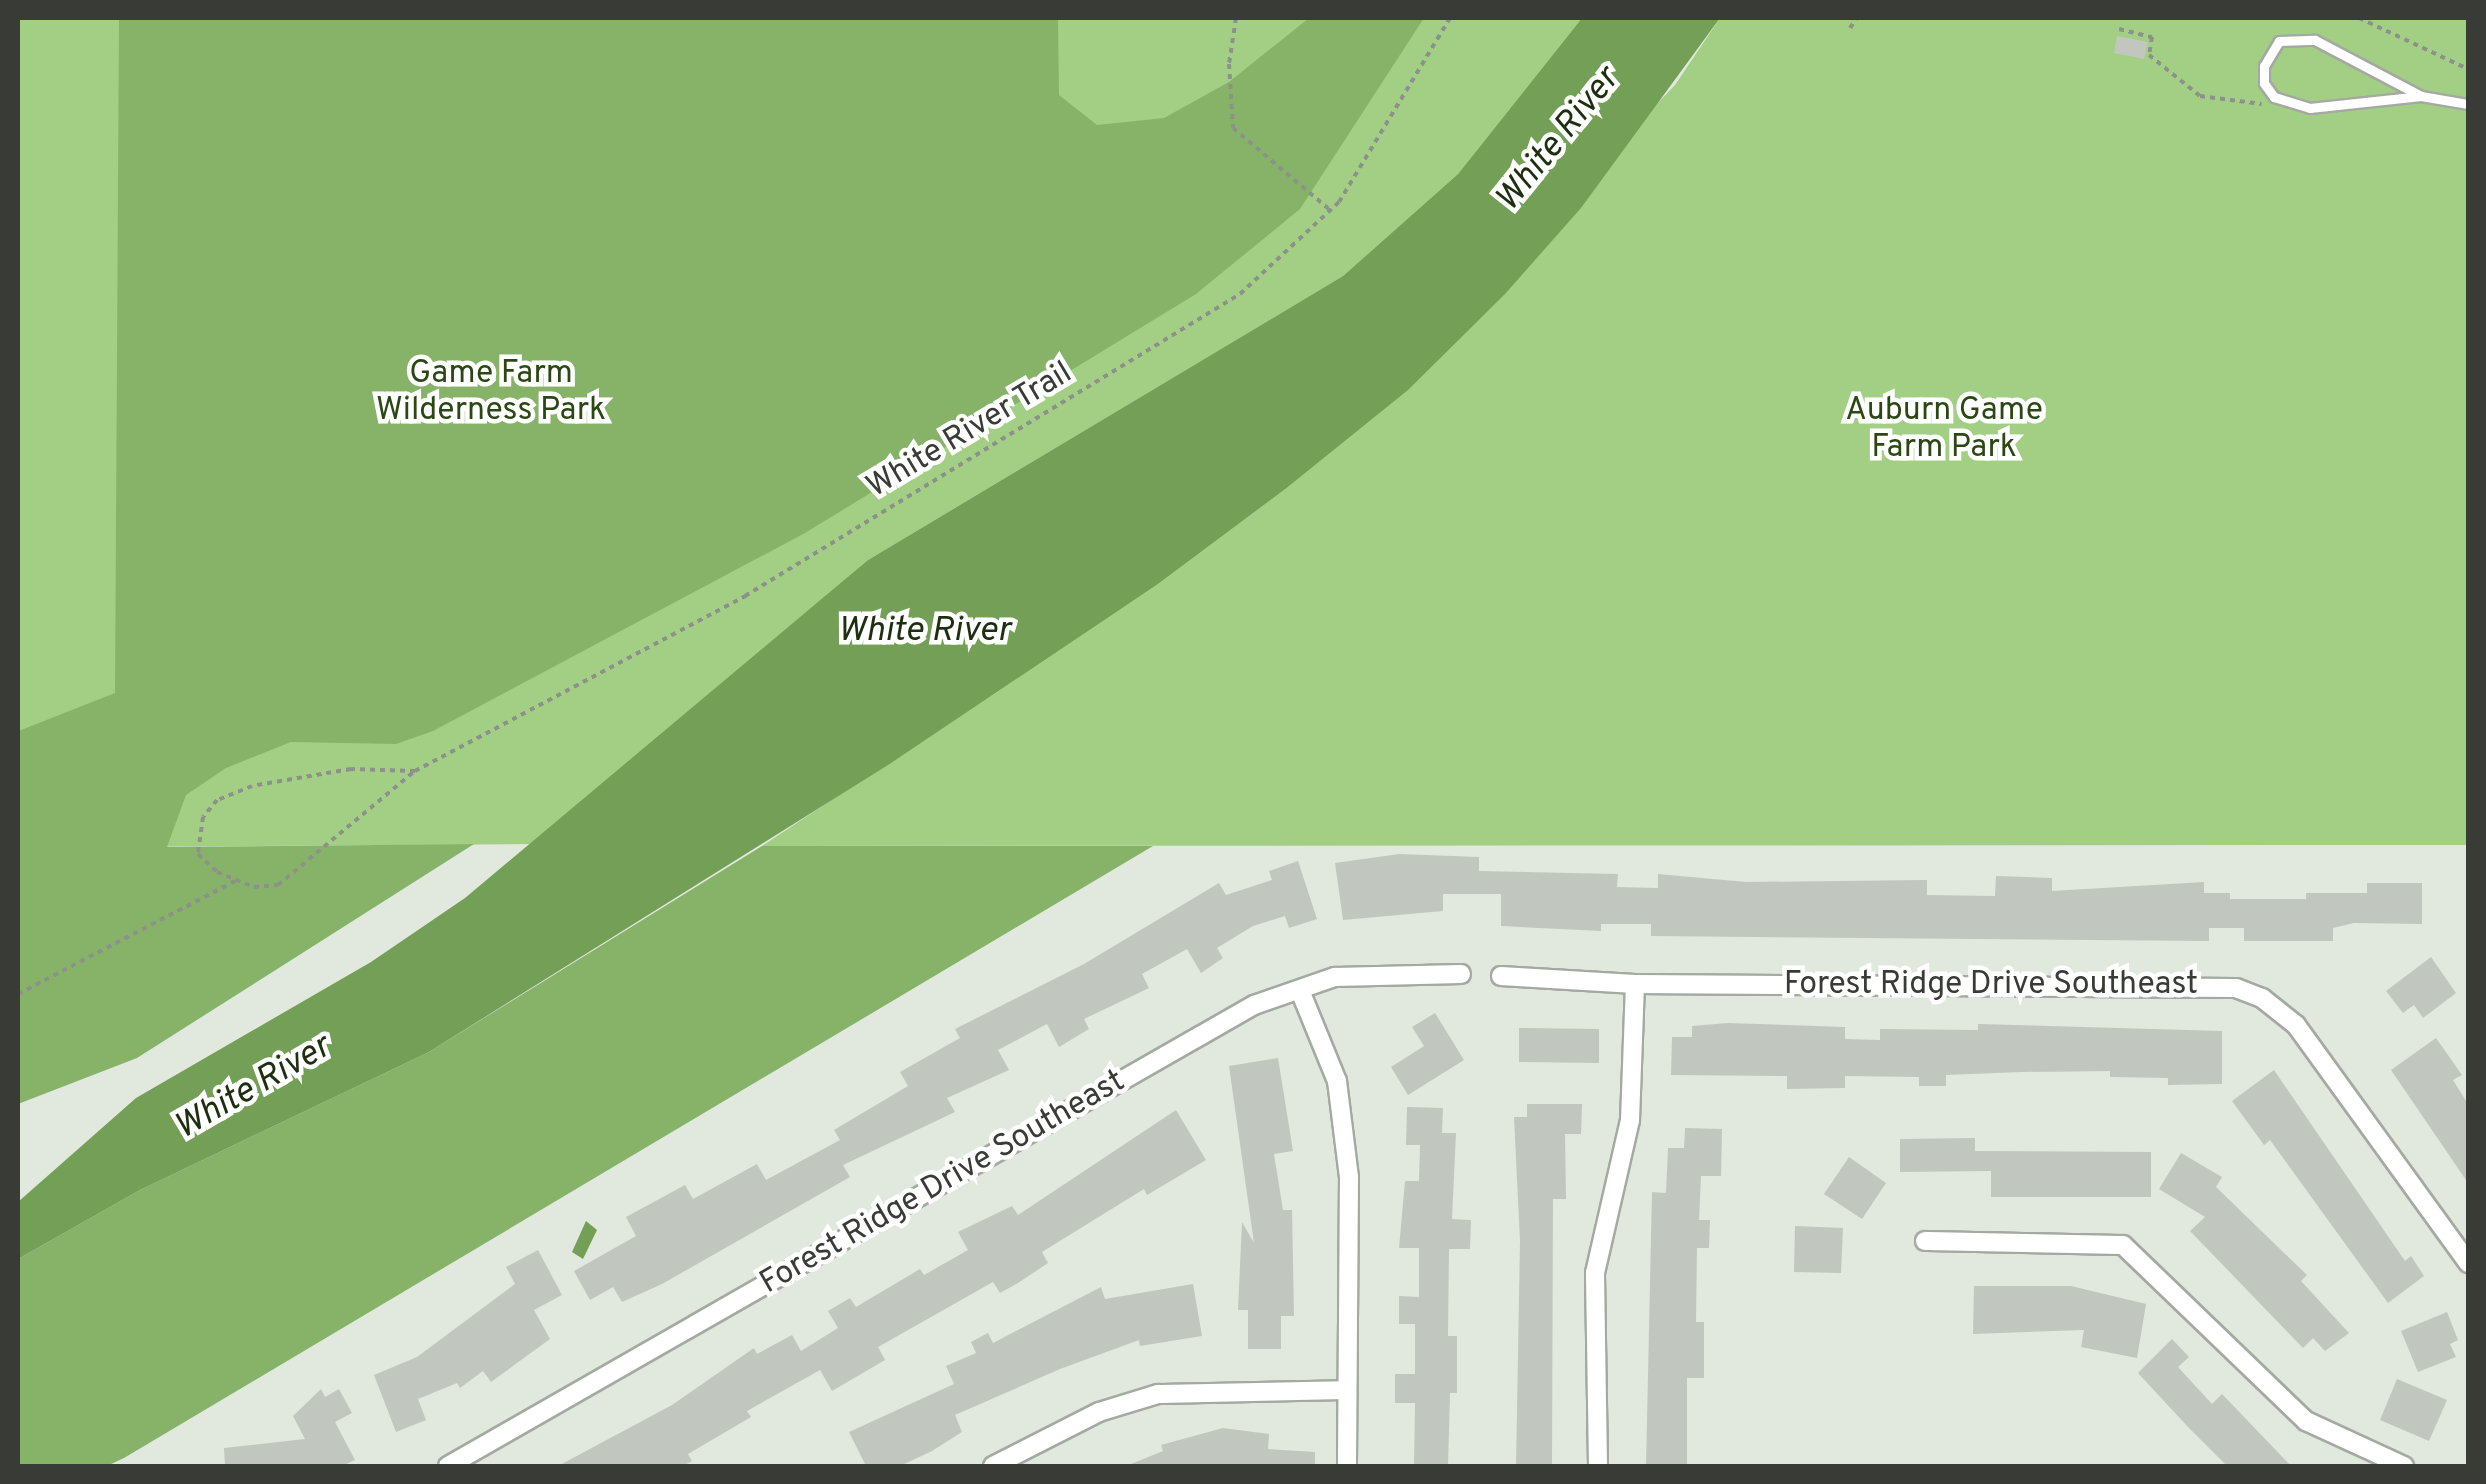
<!DOCTYPE html>
<style>
body{margin:0}
#map{position:relative;width:2486px;height:1484px;overflow:hidden;background:#e1e8de;font-family:Overpass,sans-serif}
div>[style]{position:absolute}
.green>*{inset:0;background:#a3cf85}
.forest>*{inset:0;background:#87b369}
.water>*{inset:0;background:#749f56}
.building>*{inset:0;background:#c1c7be}
.path>*{height:4px;margin-top:-2px;transform-origin:0;background:repeating-linear-gradient(90deg,#8c918a 0 5px,transparent 0 10px)}
.roads{filter:drop-shadow(2px 0 #a4aaa1) drop-shadow(-2px 0 #a4aaa1) drop-shadow(0 2px #a4aaa1) drop-shadow(0 -2px #a4aaa1)}
.service>*{height:9px;margin:-4.5px;padding:0 4.5px;transform-origin:4.5px;border-radius:4.5px;background:#fff}
.minor>*{height:18px;margin:-9px;padding:0 9px;transform-origin:9px;border-radius:9px;background:#fff}
span{translate:-50% -50%;white-space:nowrap;text-align:center;line-height:1.15;-webkit-text-stroke:9px #fff;paint-order:stroke}
.park-label{font-size:32px;color:#2b4814}
.street-label{font-size:32px;color:#393b37}
.water-label{font-size:35px;color:#1d2f10;font-style:italic}
.frame{position:absolute;inset:0;border:20px solid #393b37;pointer-events:none}
</style>
<div id="map">
<div class="green">
<i style="clip-path:polygon(18px 18px,1582px 18px,1458px 174px,1343px 276px,868px 560px,537px 844px,114px 847px,114px 694px,18px 731px)"></i>
<i style="clip-path:polygon(1720px 18px,2468px 18px,2468px 845px,762px 846px,1158px 584px,1284px 490px,1675px 85px)"></i>
</div>
<div class="forest">
<i style="clip-path:polygon(119px 18px,1058px 18px,1059px 95px,1097px 125px,1164px 118px,1229px 82px,1309px 18px,1424px 18px,1300px 209px,1196px 294px,805px 533px,433px 731px,396px 744px,291px 742px,226px 768px,186px 795px,167px 847px,474px 844px,137px 1058px,18px 1104px,18px 731px,115px 693px)"></i>
<i style="clip-path:polygon(762px 846px,1153px 846px,124px 1458px,107px 1466px,18px 1466px,18px 1259px,140px 1190px,429px 1052px)"></i>
</div>
<div class="water">
<i style="clip-path:polygon(1582px 18px,1720px 18px,1581px 208px,1505px 294px,1408px 390px,1284px 490px,1158px 584px,888px 765px,429px 1052px,140px 1190px,18px 1259px,18px 1202px,136px 1098px,371px 962px,465px 898px,868px 560px,1343px 276px,1458px 174px)"></i>
<i style="clip-path:polygon(586px 1221px,597px 1230px,583px 1259px,572px 1252px)"></i>
</div>
<div class="building">
<i style="clip-path:polygon(2117px 36px,2148px 42px,2144px 59px,2114px 53px)"></i>
<i style="clip-path:polygon(1399px 854px,1479px 857px,1479px 871px,1618px 874px,1617px 887px,1658px 888px,1658px 874px,1746px 882px,1927px 880px,1927px 895px,1995px 896px,1996px 876px,2052px 878px,2052px 891px,2204px 882px,2204px 893px,2230px 893px,2230px 899px,2306px 899px,2306px 893px,2367px 893px,2367px 883px,2422px 883px,2422px 924px,2354px 923px,2333px 928px,2333px 941px,2244px 941px,2244px 928px,2209px 928px,2209px 941px,1651px 936px,1651px 924px,1601px 924px,1601px 931px,1501px 926px,1501px 894px,1443px 894px,1443px 911px,1343px 920px,1335px 863px)"></i>
<i style="clip-path:polygon(1298px 861px,1317px 919px,1289px 928px,1285px 916px,1253px 926px,1217px 948px,1223px 958px,1201px 973px,1187px 949px,1142px 974px,1149px 988px,1084px 1019px,1089px 1029px,1059px 1047px,1047px 1024px,998px 1050px,1009px 1070px,947px 1098px,955px 1112px,843px 1165px,850px 1177px,662px 1284px,622px 1302px,613px 1287px,590px 1300px,574px 1271px,636px 1236px,626px 1217px,685px 1185px,693px 1199px,757px 1164px,766px 1180px,840px 1140px,834px 1130px,908px 1086px,900px 1072px,960px 1038px,955px 1029px,1084px 964px,1219px 883px,1226px 895px,1272px 880px,1269px 871px)"></i>
<i style="clip-path:polygon(2431px 957px,2456px 993px,2423px 1018px,2414px 1005px,2403px 1013px,2386px 991px)"></i>
<i style="clip-path:polygon(1435px 1013px,1464px 1060px,1408px 1095px,1391px 1067px,1424px 1046px,1412px 1027px)"></i>
<i style="clip-path:polygon(1728px 1023px,1845px 1027px,1845px 1039px,1880px 1040px,1880px 1029px,1978px 1030px,1978px 1024px,2222px 1031px,2222px 1084px,2168px 1085px,2168px 1078px,2110px 1077px,2110px 1071px,2021px 1072px,1946px 1075px,1946px 1086px,1919px 1086px,1919px 1077px,1845px 1076px,1845px 1088px,1787px 1089px,1787px 1076px,1671px 1075px,1672px 1037px,1692px 1037px,1692px 1026px)"></i>
<i style="clip-path:polygon(1519px 1028px,1599px 1029px,1599px 1063px,1519px 1062px)"></i>
<i style="clip-path:polygon(2436px 1038px,2462px 1075px,2453px 1080px,2468px 1104px,2468px 1183px,2391px 1070px)"></i>
<i style="clip-path:polygon(1278px 1058px,1293px 1151px,1274px 1154px,1283px 1210px,1292px 1210px,1294px 1316px,1281px 1316px,1281px 1349px,1248px 1349px,1248px 1310px,1238px 1310px,1242px 1222px,1254px 1243px,1229px 1066px)"></i>
<i style="clip-path:polygon(2274px 1070px,2405px 1261px,2411px 1256px,2424px 1276px,2388px 1303px,2270px 1140px,2264px 1145px,2232px 1101px)"></i>
<i style="clip-path:polygon(1527px 1104px,1582px 1104px,1581px 1134px,1565px 1134px,1566px 1199px,1553px 1199px,1552px 1466px,1516px 1466px,1520px 1241px,1514px 1117px,1527px 1117px)"></i>
<i style="clip-path:polygon(1407px 1107px,1443px 1108px,1442px 1133px,1456px 1133px,1452px 1219px,1471px 1220px,1470px 1249px,1449px 1249px,1448px 1336px,1457px 1336px,1457px 1393px,1450px 1393px,1448px 1466px,1414px 1466px,1415px 1403px,1395px 1403px,1395px 1374px,1415px 1374px,1415px 1324px,1399px 1324px,1399px 1296px,1419px 1297px,1419px 1248px,1399px 1248px,1405px 1181px,1419px 1181px,1420px 1145px,1406px 1145px)"></i>
<i style="clip-path:polygon(1176px 1110px,1206px 1160px,1147px 1195px,1144px 1189px,1042px 1252px,1048px 1263px,1018px 1283px,1000px 1293px,993px 1282px,878px 1347px,885px 1360px,832px 1391px,820px 1370px,747px 1411px,751px 1417px,688px 1454px,692px 1461px,683px 1466px,558px 1466px,672px 1405px,754px 1348px,757px 1354px,792px 1335px,801px 1351px,838px 1328px,828px 1311px,850px 1298px,856px 1307px,920px 1269px,924px 1275px,968px 1250px,958px 1232px,1012px 1206px,1018px 1215px)"></i>
<i style="clip-path:polygon(1685px 1128px,1722px 1129px,1721px 1176px,1701px 1176px,1699px 1220px,1710px 1220px,1709px 1248px,1697px 1248px,1696px 1322px,1704px 1322px,1704px 1378px,1687px 1378px,1687px 1466px,1646px 1466px,1652px 1192px,1666px 1193px,1668px 1148px,1684px 1148px)"></i>
<i style="clip-path:polygon(1975px 1138px,1975px 1151px,2151px 1152px,2151px 1197px,1991px 1197px,1991px 1171px,1900px 1172px,1900px 1139px)"></i>
<i style="clip-path:polygon(2181px 1153px,2222px 1177px,2216px 1187px,2307px 1275px,2301px 1281px,2349px 1333px,2325px 1351px,2313px 1338px,2303px 1348px,2190px 1231px,2205px 1217px,2159px 1189px)"></i>
<i style="clip-path:polygon(1849px 1157px,1886px 1183px,1862px 1219px,1824px 1194px)"></i>
<i style="clip-path:polygon(1795px 1226px,1843px 1228px,1841px 1273px,1794px 1272px)"></i>
<i style="clip-path:polygon(538px 1250px,562px 1295px,534px 1310px,550px 1339px,491px 1382px,483px 1371px,460px 1388px,457px 1383px,418px 1399px,426px 1420px,396px 1432px,374px 1375px,417px 1357px,515px 1284px,506px 1267px)"></i>
<i style="clip-path:polygon(1193px 1284px,1202px 1336px,1140px 1346px,1139px 1340px,1060px 1369px,955px 1415px,962px 1432px,932px 1451px,900px 1466px,866px 1466px,849px 1432px,954px 1384px,946px 1366px,976px 1353px,971px 1342px,988px 1333px,993px 1343px,1101px 1287px,1105px 1299px)"></i>
<i style="clip-path:polygon(1974px 1286px,2071px 1286px,2146px 1304px,2137px 1358px,2081px 1347px,2084px 1330px,1973px 1334px)"></i>
<i style="clip-path:polygon(2447px 1312px,2458px 1340px,2450px 1344px,2456px 1357px,2418px 1372px,2401px 1331px)"></i>
<i style="clip-path:polygon(2172px 1339px,2189px 1357px,2178px 1367px,2212px 1404px,2222px 1394px,2291px 1466px,2227px 1466px,2188px 1427px,2138px 1373px)"></i>
<i style="clip-path:polygon(2397px 1379px,2447px 1400px,2429px 1441px,2380px 1420px)"></i>
<i style="clip-path:polygon(321px 1389px,325px 1397px,339px 1389px,352px 1413px,335px 1422px,355px 1460px,342px 1466px,225px 1466px,224px 1448px,305px 1439px,293px 1416px)"></i>
<i style="clip-path:polygon(1223px 1428px,1269px 1434px,1268px 1449px,1315px 1452px,1315px 1466px,1126px 1466px,1163px 1451px,1161px 1445px)"></i>
</div>
<div class="path">
<i style="left:1236px;top:18px;width:47px;rotate:98.7deg"></i>
<i style="left:1229px;top:64px;width:64px;rotate:86.4deg"></i>
<i style="left:1233px;top:128px;width:127px;rotate:40.2deg"></i>
<i style="left:2359px;top:18px;width:120px;rotate:25.1deg"></i>
<i style="left:1850px;top:28px;width:12px;rotate:-55deg"></i>
<i style="left:2119px;top:29px;width:34px;rotate:14deg"></i>
<i style="left:2152px;top:37px;width:18px;rotate:99deg"></i>
<i style="left:2149px;top:55px;width:65px;rotate:38.8deg"></i>
<i style="left:2200px;top:96px;width:62px;rotate:7.5deg"></i>
<i style="left:415px;top:771px;width:64px;rotate:-178.2deg"></i>
<i style="left:351px;top:769px;width:100px;rotate:170.3deg"></i>
<i style="left:252px;top:786px;width:38px;rotate:158deg"></i>
<i style="left:217px;top:800px;width:22px;rotate:129deg"></i>
<i style="left:203px;top:817px;width:37px;rotate:98deg"></i>
<i style="left:198px;top:854px;width:26px;rotate:43deg"></i>
<i style="left:217px;top:872px;width:40px;rotate:22deg"></i>
<i style="left:254px;top:887px;width:24px;rotate:-5deg"></i>
<i style="left:278px;top:885px;width:178px;rotate:-39.8deg"></i>
<i style="left:415px;top:771px;width:374px;rotate:-27.9deg"></i>
<i style="left:745px;top:596px;width:580px;rotate:-31.39deg"></i>
<i style="left:1240px;top:294px;width:135px;rotate:-42.9deg"></i>
<i style="left:1339px;top:202px;width:215px;rotate:-58.9deg"></i>
<i style="left:18px;top:994px;width:245px;rotate:-27.5deg"></i>
</div>
<div class="roads">
<div class="service">
<i style="left:2421px;top:96px;width:112px;rotate:173.8deg"></i>
<i style="left:2310px;top:108px;width:38px;rotate:-163deg"></i>
<i style="left:2274px;top:97px;width:17px;rotate:-126deg"></i>
<i style="left:2264px;top:83px;width:17px;rotate:-90deg"></i>
<i style="left:2264px;top:66px;width:29px;rotate:-59deg"></i>
<i style="left:2279px;top:41px;width:36px;rotate:-2deg"></i>
<i style="left:2315px;top:40px;width:120px;rotate:27.8deg"></i>
<i style="left:2421px;top:96px;width:48px;rotate:9.7deg"></i>
</div>
<div class="minor">
<i style="left:1501px;top:976px;width:134px;rotate:3.4deg"></i>
<i style="left:1635px;top:984px;width:601px;rotate:0.38deg"></i>
<i style="left:2236px;top:988px;width:28px;rotate:21deg"></i>
<i style="left:2262px;top:998px;width:43px;rotate:38.5deg"></i>
<i style="left:2296px;top:1025px;width:294px;rotate:54.1deg"></i>
<i style="left:1301px;top:993px;width:95px;rotate:67.8deg"></i>
<i style="left:1337px;top:1081px;width:97px;rotate:82.9deg"></i>
<i style="left:1349px;top:1177px;width:289px;rotate:90.4deg"></i>
<i style="left:1925px;top:1241px;width:198px;rotate:1.2deg"></i>
<i style="left:2123px;top:1245px;width:254px;rotate:43.9deg"></i>
<i style="left:2306px;top:1421px;width:108px;rotate:24.7deg"></i>
<i style="left:448px;top:1466px;width:929px;rotate:-29.77deg"></i>
<i style="left:1254px;top:1005px;width:86px;rotate:-19.1deg"></i>
<i style="left:1335px;top:977px;width:126px;rotate:-1.4deg"></i>
<i style="left:993px;top:1466px;width:119px;rotate:-27deg"></i>
<i style="left:1099px;top:1412px;width:62px;rotate:-17deg"></i>
<i style="left:1158px;top:1394px;width:188px;rotate:-1.2deg"></i>
<i style="left:1598px;top:1466px;width:193px;rotate:-90.9deg"></i>
<i style="left:1595px;top:1273px;width:157px;rotate:-77.1deg"></i>
<i style="left:1630px;top:1120px;width:136px;rotate:-87.9deg"></i>
</div>
</div>
<div class="park-label">
<span style="left:491px;top:393px">Game Farm<br>Wilderness Park</span>
<span style="left:1944px;top:430px">Auburn Game<br>Farm Park</span>
</div>
<div class="street-label">
<span style="left:970px;top:431px;rotate:-31deg">White River Trail</span>
<span style="left:1991px;top:985px">Forest Ridge Drive Southeast</span>
<span style="left:943px;top:1183px;rotate:-30deg">Forest Ridge Drive Southeast</span>
</div>
<div class="water-label">
<span style="left:1558px;top:140px;rotate:-51deg">White River</span>
<span style="left:924px;top:631px">White River</span>
<span style="left:253px;top:1088px;rotate:-30deg">White River</span>
</div>
<div class="frame"></div>
</div>
